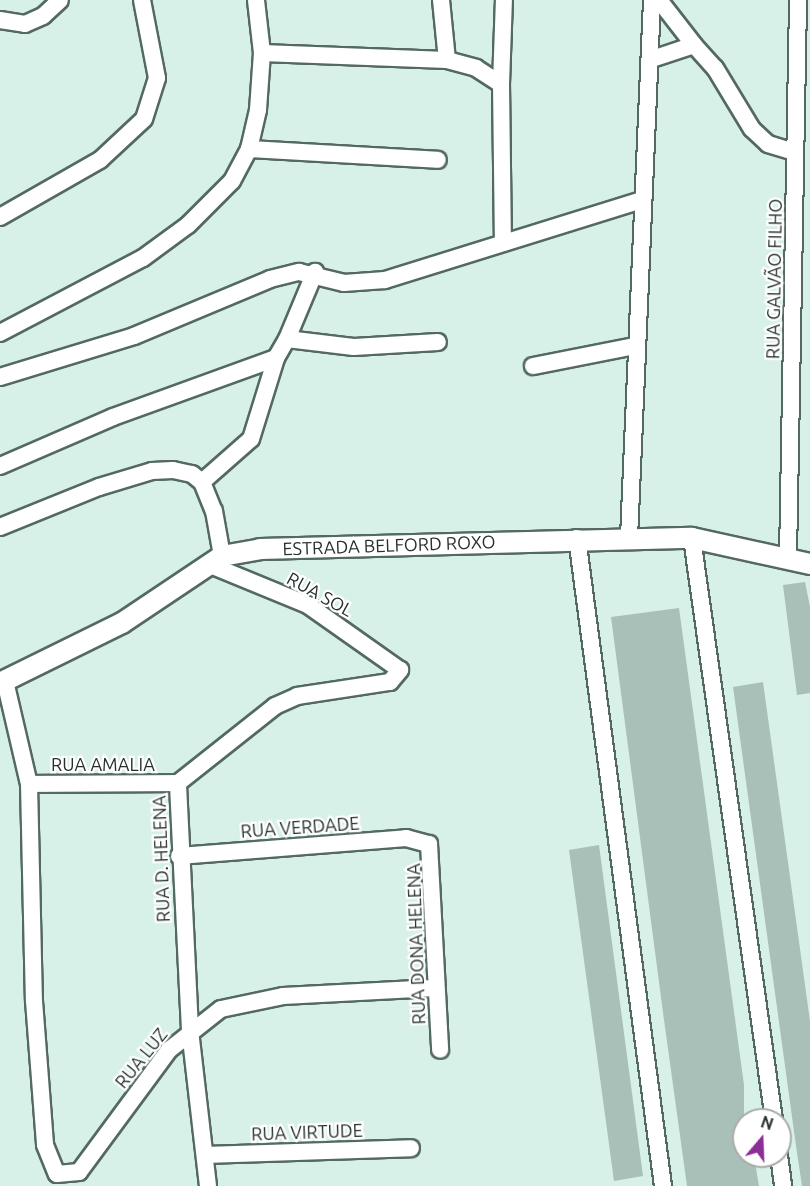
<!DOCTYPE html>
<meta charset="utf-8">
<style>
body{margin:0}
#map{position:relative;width:810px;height:1186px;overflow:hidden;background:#d8f1e8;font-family:Ubuntu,sans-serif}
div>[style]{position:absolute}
.building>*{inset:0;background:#a8c0b8}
.roads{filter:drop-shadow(2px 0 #536961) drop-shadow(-2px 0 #536961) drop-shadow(0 2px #536961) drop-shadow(0 -2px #536961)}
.minor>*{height:16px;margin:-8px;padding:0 8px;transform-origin:8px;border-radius:8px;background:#fff}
.tertiary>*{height:20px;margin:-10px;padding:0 10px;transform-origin:10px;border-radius:10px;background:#fff}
span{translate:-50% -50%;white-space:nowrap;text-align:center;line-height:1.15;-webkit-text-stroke:4.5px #fff;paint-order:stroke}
.street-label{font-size:18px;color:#27302d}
.north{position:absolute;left:732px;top:1108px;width:60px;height:60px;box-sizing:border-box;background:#fff;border:2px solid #a9acab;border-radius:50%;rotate:19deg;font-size:16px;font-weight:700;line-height:24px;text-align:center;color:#27302d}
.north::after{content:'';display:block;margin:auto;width:21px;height:27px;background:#8c2e98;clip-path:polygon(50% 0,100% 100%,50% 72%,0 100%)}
</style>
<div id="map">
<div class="building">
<i style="clip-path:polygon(805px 582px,810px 607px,810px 693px,797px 695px,783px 585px)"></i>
<i style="clip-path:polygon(679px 608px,744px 1085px,744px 1156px,754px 1156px,759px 1186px,687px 1186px,664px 1020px,611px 617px)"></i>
<i style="clip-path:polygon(763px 682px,810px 1021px,810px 1186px,802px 1186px,796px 1146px,733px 687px)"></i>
<i style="clip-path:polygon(599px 845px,643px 1176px,614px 1181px,569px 850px)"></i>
</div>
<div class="roads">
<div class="minor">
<i style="left:441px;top:0;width:60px;rotate:84.3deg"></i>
<i style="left:659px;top:0;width:57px;rotate:52.1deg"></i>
<i style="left:0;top:20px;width:25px;rotate:9deg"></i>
<i style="left:25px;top:24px;width:20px;rotate:-24deg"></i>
<i style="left:43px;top:16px;width:23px;rotate:-43deg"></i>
<i style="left:262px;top:53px;width:185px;rotate:2.2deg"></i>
<i style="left:447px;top:60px;width:30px;rotate:15deg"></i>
<i style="left:476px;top:68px;width:30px;rotate:33deg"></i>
<i style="left:501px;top:84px;width:159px;rotate:89.3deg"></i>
<i style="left:652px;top:59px;width:44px;rotate:-18.4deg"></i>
<i style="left:694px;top:45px;width:31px;rotate:48deg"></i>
<i style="left:715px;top:68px;width:71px;rotate:58.8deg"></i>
<i style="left:752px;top:129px;width:22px;rotate:43deg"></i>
<i style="left:768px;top:144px;width:28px;rotate:17deg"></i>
<i style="left:501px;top:84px;width:84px;rotate:-88deg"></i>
<i style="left:249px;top:149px;width:189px;rotate:3.3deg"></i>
<i style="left:0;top:217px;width:115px;rotate:-29.7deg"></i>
<i style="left:100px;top:160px;width:60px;rotate:-43deg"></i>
<i style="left:144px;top:119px;width:43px;rotate:-72.4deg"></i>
<i style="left:157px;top:78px;width:79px;rotate:-100.9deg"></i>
<i style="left:0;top:333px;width:161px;rotate:-27.7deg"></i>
<i style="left:143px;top:258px;width:56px;rotate:-36.3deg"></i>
<i style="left:188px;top:225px;width:62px;rotate:-45deg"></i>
<i style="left:232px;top:181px;width:36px;rotate:-62deg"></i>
<i style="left:249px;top:149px;width:40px;rotate:-77deg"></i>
<i style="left:258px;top:110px;width:57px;rotate:-86deg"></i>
<i style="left:262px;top:53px;width:53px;rotate:-96.5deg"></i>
<i style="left:287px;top:339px;width:73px;rotate:-67.3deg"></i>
<i style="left:533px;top:366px;width:104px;rotate:-11.1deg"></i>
<i style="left:0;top:377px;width:140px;rotate:-17deg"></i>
<i style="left:134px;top:336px;width:147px;rotate:-22.7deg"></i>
<i style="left:270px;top:279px;width:30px;rotate:-14deg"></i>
<i style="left:299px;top:272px;width:46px;rotate:13.7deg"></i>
<i style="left:344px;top:283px;width:41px;rotate:-4.2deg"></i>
<i style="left:385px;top:280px;width:269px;rotate:-17.3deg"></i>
<i style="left:0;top:466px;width:123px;rotate:-23.4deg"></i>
<i style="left:113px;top:417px;width:173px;rotate:-19.9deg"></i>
<i style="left:276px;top:358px;width:22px;rotate:-60deg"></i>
<i style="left:287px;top:339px;width:67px;rotate:6.8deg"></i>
<i style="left:354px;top:347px;width:84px;rotate:-3.4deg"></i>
<i style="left:202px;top:482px;width:65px;rotate:-41.3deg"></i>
<i style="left:251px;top:439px;width:85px;rotate:-72.8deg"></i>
<i style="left:0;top:527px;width:107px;rotate:-22deg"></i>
<i style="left:99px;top:487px;width:55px;rotate:-16.8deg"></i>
<i style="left:152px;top:471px;width:21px;rotate:-3deg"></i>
<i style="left:173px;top:470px;width:19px;rotate:12deg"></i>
<i style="left:192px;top:474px;width:13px;rotate:39deg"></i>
<i style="left:202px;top:482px;width:31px;rotate:68deg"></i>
<i style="left:214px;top:511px;width:46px;rotate:79.9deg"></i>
<i style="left:577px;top:538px;width:654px;rotate:82.44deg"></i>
<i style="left:629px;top:538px;width:538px;rotate:-87.55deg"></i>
<i style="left:692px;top:538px;width:588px;rotate:81.98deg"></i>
<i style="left:788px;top:558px;width:558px;rotate:-88.97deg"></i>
<i style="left:5px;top:681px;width:106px;rotate:76.9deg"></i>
<i style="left:29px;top:784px;width:217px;rotate:88.7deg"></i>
<i style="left:34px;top:1001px;width:144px;rotate:85.6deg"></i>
<i style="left:45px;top:1145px;width:31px;rotate:68deg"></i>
<i style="left:57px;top:1174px;width:22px;rotate:-5deg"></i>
<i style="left:79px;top:1172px;width:152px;rotate:-53.6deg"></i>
<i style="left:169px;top:1050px;width:66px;rotate:-38.3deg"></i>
<i style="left:221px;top:1009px;width:63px;rotate:-11.8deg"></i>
<i style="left:283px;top:996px;width:152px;rotate:-3deg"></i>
<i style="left:29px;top:784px;width:149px;rotate:-0.4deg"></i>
<i style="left:179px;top:856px;width:228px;rotate:-4.5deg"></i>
<i style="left:406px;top:838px;width:24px;rotate:15deg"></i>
<i style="left:429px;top:844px;width:206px;rotate:86.9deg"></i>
<i style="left:205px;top:1155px;width:206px;rotate:-1.9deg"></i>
<i style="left:779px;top:1156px;width:30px;rotate:82deg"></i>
<i style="left:208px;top:1186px;width:157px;rotate:-96.6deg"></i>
<i style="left:190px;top:1030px;width:247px;rotate:-92.8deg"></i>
<i style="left:178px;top:783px;width:124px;rotate:-38.4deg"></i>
<i style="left:275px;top:706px;width:24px;rotate:-24deg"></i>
<i style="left:297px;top:696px;width:94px;rotate:-8.6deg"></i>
<i style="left:390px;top:682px;width:16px;rotate:-50deg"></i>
<i style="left:400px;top:670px;width:113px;rotate:-144.8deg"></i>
<i style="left:308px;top:605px;width:108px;rotate:-157.7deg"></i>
</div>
<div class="tertiary">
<i style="left:0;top:683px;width:136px;rotate:-26.2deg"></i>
<i style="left:122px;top:623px;width:120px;rotate:-33.8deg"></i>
<i style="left:222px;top:556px;width:39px;rotate:-10deg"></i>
<i style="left:260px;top:549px;width:432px;rotate:-1.5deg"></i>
<i style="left:692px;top:538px;width:121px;rotate:12.4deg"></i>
</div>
</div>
<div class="street-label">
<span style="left:774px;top:279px;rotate:-89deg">RUA GALVÃO FILHO</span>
<span style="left:389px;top:545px;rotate:-2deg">ESTRADA BELFORD ROXO</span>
<span style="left:320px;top:594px;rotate:29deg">RUA SOL</span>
<span style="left:103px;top:764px">RUA AMALIA</span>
<span style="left:300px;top:827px;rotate:-4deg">RUA VERDADE</span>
<span style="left:161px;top:859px;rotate:-92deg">RUA D. HELENA</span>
<span style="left:416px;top:944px;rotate:-92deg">RUA DONA HELENA</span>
<span style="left:141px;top:1058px;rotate:-51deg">RUA LUZ</span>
<span style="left:307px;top:1132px;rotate:-2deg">RUA VIRTUDE</span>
</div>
<div class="north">N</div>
</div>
